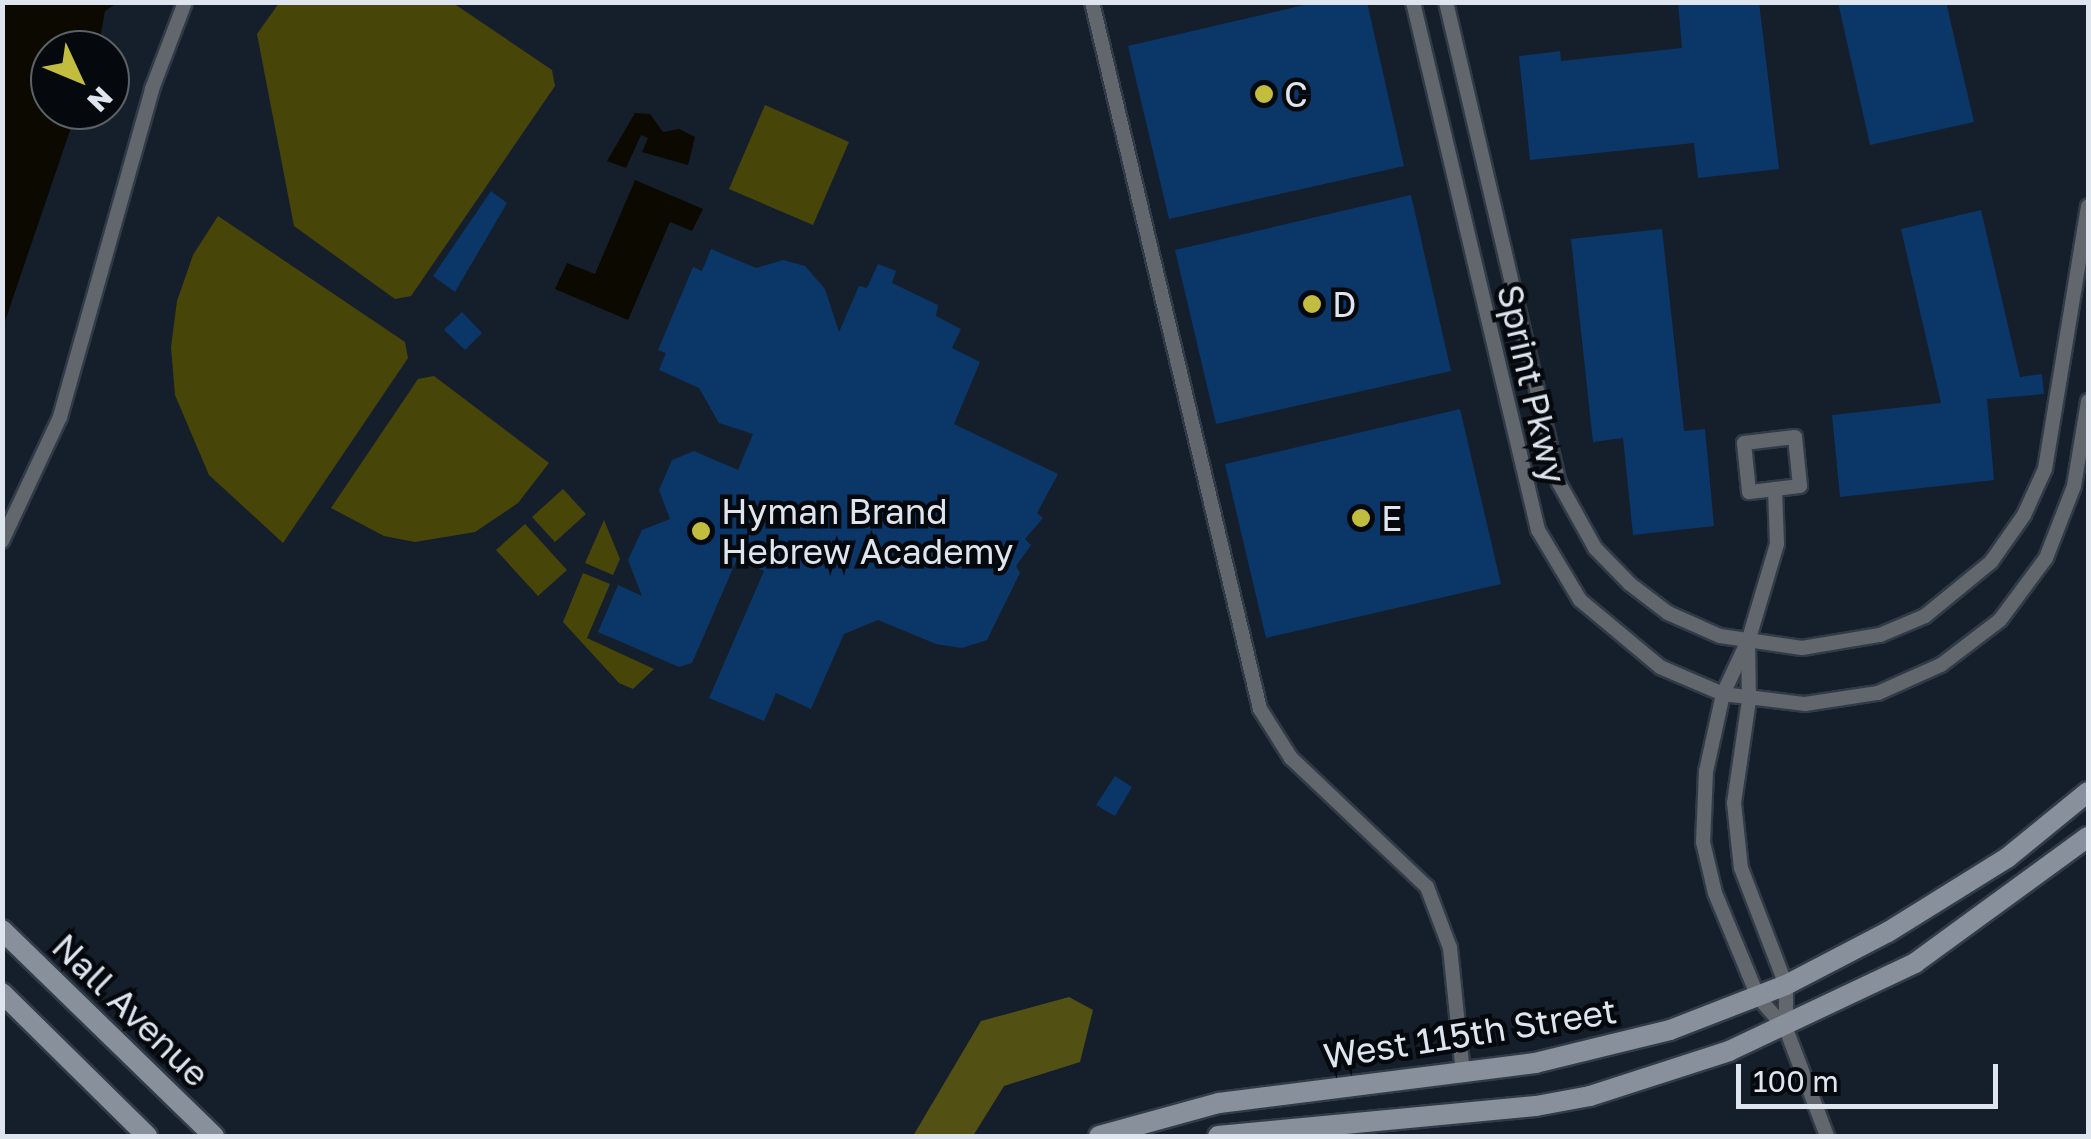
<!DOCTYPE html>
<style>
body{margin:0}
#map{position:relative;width:2091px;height:1139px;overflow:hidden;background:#151f2c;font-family:"Golos Text",sans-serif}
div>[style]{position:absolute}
.green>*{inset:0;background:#484509}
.forest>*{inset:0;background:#525013}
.water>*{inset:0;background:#0b0900}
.building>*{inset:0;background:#0a3668}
.roads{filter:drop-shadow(2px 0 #313b47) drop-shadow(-2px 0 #313b47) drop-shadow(0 2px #313b47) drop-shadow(0 -2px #313b47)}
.street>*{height:14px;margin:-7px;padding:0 7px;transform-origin:7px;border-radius:7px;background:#62676e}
.secondary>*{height:20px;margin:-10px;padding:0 10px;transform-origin:10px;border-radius:10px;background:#88909c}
.dots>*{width:28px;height:28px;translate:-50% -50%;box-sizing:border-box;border:5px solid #05090e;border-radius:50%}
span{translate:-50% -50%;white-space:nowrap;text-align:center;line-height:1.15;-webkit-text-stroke:9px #05090e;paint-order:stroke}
.poi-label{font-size:35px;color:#dee5ee}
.left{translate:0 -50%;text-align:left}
.street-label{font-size:35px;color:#dee5ee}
.frame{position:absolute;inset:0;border:5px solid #dee5ee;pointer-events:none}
.north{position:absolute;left:30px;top:30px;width:100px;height:100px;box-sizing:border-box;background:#05090e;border:2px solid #5c6168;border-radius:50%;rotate:134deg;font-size:28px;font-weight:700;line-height:40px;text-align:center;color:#dee5ee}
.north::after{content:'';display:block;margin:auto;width:35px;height:45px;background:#c3bd3f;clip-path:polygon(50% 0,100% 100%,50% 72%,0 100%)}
.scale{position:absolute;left:1736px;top:1064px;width:262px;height:45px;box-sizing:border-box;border:5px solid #dee5ee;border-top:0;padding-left:12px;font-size:30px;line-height:35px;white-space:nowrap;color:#dee5ee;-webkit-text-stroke:8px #05090e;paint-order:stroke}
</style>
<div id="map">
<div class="green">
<i style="clip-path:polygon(279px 3px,453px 3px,552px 70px,555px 86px,411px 296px,395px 299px,294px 226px,257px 34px)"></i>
<i style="clip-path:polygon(765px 105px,849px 142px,813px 225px,729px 189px)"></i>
<i style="clip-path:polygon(218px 216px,405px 342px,408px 358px,283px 543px,209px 475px,175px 395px,171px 347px,177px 301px,193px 255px)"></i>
<i style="clip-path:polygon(434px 376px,549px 463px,518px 503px,475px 532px,415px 542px,384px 536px,331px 508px,418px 379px)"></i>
<i style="clip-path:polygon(563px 489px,586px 514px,555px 542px,532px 517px)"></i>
<i style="clip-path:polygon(604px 520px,620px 559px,613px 575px,585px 563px)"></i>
<i style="clip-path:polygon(525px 524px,567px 570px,538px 596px,496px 550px)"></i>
<i style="clip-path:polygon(583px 573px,610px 584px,587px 638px,654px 669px,633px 689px,619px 683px,563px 622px)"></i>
</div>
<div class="forest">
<i style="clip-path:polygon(1069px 997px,1093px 1010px,1080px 1062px,1004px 1086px,973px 1136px,913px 1136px,981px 1021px)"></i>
</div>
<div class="water">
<i style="clip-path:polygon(3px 2px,117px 3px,105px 11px,98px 50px,50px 50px,50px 110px,77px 110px,3px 327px)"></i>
<i style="clip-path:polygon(635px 113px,650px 114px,663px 132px,679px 129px,695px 137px,688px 165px,642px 152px,648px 138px,641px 135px,626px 168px,607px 161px)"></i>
<i style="clip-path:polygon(635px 180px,703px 209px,692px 231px,670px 222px,628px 320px,555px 289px,567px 263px,595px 274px)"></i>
</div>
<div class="building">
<i style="clip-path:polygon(1317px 2px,1367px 2px,1404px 166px,1169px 219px,1128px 46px)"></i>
<i style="clip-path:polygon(1678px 2px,1759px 2px,1779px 169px,1698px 178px,1694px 143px,1530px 160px,1519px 56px,1560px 51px,1561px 61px,1682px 48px)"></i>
<i style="clip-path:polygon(1838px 2px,1946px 2px,1974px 122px,1870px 145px)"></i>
<i style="clip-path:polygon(491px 191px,507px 203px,455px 292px,433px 276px)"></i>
<i style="clip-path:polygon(1411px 195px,1451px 371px,1216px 424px,1175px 250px)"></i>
<i style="clip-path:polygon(1981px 210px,2020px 377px,2042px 374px,2044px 394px,1987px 399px,1994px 480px,1840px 497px,1832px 415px,1941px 403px,1901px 229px)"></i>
<i style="clip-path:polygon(1662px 229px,1684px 431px,1705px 429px,1714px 526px,1633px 535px,1623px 438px,1593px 442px,1571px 239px)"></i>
<i style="clip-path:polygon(711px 249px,756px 268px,783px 260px,805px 266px,825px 289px,839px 332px,859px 286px,867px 288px,878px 264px,896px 271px,892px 283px,938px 305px,936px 316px,961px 329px,952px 348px,980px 362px,954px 424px,1058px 474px,1037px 513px,1043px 518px,1025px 539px,1031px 545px,1016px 566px,1020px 573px,987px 640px,962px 648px,936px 644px,878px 620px,844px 634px,811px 709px,776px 693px,764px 721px,709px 698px,764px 571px,737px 559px,692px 663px,679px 667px,598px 632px,618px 585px,642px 596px,628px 560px,642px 530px,670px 519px,659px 490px,672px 460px,694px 451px,738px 470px,753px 434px,719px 423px,699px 388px,659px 370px,666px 353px,658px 350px,693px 267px,702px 271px)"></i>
<i style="clip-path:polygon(462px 312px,482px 333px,465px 350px,444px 330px)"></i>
<i style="clip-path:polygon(1460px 409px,1501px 584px,1266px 638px,1225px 464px)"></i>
<i style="clip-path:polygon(1115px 776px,1132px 787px,1115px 816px,1096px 805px)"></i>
</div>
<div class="roads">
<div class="street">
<i style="left:1092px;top:2px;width:727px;rotate:76.63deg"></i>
<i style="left:1260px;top:709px;width:58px;rotate:57.7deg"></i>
<i style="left:1291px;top:758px;width:187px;rotate:43.5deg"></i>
<i style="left:1427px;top:887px;width:65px;rotate:69.3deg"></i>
<i style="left:1450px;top:948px;width:126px;rotate:84.1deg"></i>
<i style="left:1413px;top:2px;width:543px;rotate:76.68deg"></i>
<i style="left:1538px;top:530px;width:82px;rotate:59deg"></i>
<i style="left:1580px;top:600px;width:104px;rotate:39.9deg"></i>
<i style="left:1660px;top:667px;width:69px;rotate:23.2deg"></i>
<i style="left:1723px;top:694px;width:83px;rotate:7deg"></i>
<i style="left:1805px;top:704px;width:74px;rotate:-8.6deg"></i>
<i style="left:1878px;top:693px;width:69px;rotate:-24deg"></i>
<i style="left:1941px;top:665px;width:74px;rotate:-37.3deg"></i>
<i style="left:2000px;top:620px;width:77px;rotate:-53.4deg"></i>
<i style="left:2046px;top:558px;width:77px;rotate:-68.7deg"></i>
<i style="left:2074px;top:486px;width:86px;rotate:-80.6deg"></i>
<i style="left:1446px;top:2px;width:494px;rotate:76.8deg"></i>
<i style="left:1559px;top:483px;width:74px;rotate:61deg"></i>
<i style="left:1595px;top:548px;width:50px;rotate:45.8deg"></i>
<i style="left:1630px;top:584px;width:48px;rotate:37.3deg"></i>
<i style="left:1668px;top:613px;width:57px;rotate:23.9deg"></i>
<i style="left:1720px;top:636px;width:83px;rotate:8.3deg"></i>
<i style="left:1802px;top:648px;width:79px;rotate:-9.5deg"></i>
<i style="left:1880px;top:635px;width:49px;rotate:-22.9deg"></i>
<i style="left:1925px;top:616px;width:85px;rotate:-39.3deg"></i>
<i style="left:1991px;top:562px;width:57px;rotate:-54.9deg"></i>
<i style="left:2024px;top:515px;width:51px;rotate:-65.5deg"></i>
<i style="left:2045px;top:469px;width:266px;rotate:-80.7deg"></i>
<i style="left:1775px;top:489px;width:26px;rotate:173deg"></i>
<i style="left:1749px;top:492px;width:49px;rotate:-95.8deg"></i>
<i style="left:1744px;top:443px;width:51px;rotate:-6.7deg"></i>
<i style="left:1795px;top:437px;width:49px;rotate:84.2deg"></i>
<i style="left:1800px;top:486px;width:25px;rotate:173deg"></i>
<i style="left:1775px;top:489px;width:55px;rotate:87.9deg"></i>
<i style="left:1777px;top:544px;width:102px;rotate:106.5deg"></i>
<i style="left:1748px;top:642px;width:58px;rotate:89deg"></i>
<i style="left:1749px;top:700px;width:104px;rotate:98.3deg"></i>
<i style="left:1734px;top:803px;width:65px;rotate:83.9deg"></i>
<i style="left:1741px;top:868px;width:125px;rotate:69deg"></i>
<i style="left:1786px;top:985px;width:44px;rotate:90deg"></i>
<i style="left:2px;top:541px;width:137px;rotate:-64.9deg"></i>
<i style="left:60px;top:417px;width:341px;rotate:-74.3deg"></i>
<i style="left:152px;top:89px;width:93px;rotate:-69.2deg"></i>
<i style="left:1745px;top:647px;width:52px;rotate:115.1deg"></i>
<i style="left:1723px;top:694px;width:79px;rotate:102.4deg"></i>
<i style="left:1706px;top:771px;width:71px;rotate:92.4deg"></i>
<i style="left:1703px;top:842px;width:52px;rotate:76.8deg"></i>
<i style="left:1715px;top:893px;width:113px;rotate:67.5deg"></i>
<i style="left:1758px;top:997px;width:43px;rotate:48.8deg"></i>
<i style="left:1786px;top:1029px;width:115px;rotate:69deg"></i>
</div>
<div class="secondary">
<i style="left:2px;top:930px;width:296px;rotate:44.2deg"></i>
<i style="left:2px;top:993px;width:204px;rotate:44.6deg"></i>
<i style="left:1099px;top:1136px;width:124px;rotate:-15.4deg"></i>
<i style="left:1219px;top:1103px;width:319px;rotate:-7.2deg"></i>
<i style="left:1535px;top:1063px;width:139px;rotate:-13.7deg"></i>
<i style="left:1670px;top:1030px;width:124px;rotate:-21.2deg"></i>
<i style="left:1786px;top:985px;width:115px;rotate:-27.5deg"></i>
<i style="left:1888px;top:932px;width:140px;rotate:-31.9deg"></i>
<i style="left:2007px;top:858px;width:104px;rotate:-39.2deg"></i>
<i style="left:1218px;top:1136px;width:319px;rotate:-5.4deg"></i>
<i style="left:1536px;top:1106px;width:55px;rotate:-10.5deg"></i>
<i style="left:1590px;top:1096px;width:146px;rotate:-17.9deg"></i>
<i style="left:1729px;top:1051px;width:206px;rotate:-25.3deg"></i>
<i style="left:1915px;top:963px;width:214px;rotate:-36.1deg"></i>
</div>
</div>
<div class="dots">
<i style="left:1264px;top:94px;background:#c3bd3f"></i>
<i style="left:1312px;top:304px;background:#c3bd3f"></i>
<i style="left:1361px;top:518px;background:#c3bd3f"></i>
<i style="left:701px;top:531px;background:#c3bd3f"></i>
</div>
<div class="poi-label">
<span class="left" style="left:1284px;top:94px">C</span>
<span class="left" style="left:1332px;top:304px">D</span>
<span class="left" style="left:721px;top:531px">Hyman Brand<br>Hebrew Academy</span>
<span class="left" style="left:1381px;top:518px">E</span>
</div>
<div class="street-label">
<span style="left:1532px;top:384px;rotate:77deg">Sprint Pkwy</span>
<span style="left:131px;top:1010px;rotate:44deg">Nall Avenue</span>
<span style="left:1470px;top:1033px;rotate:-9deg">West 115th Street</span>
</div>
<div class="frame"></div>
<div class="north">N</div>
<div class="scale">100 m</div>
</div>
